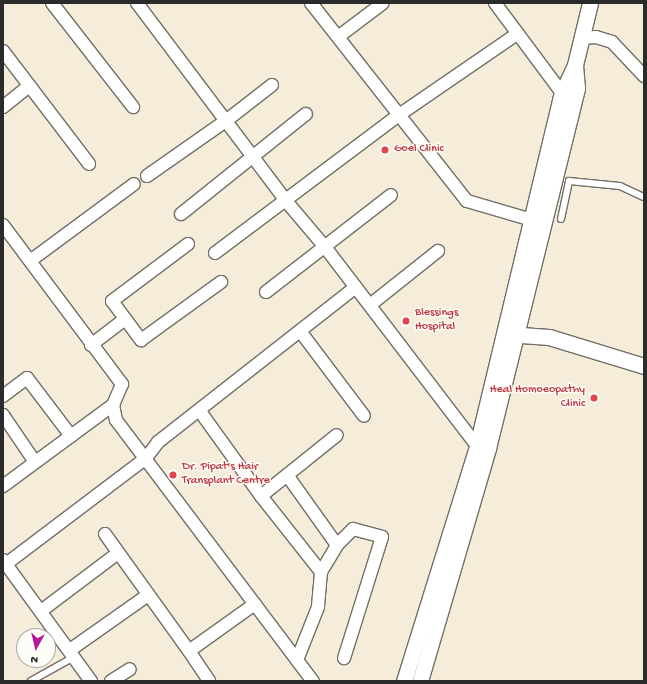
<!DOCTYPE html>
<style>
body{margin:0}
#map{position:relative;width:647px;height:684px;overflow:hidden;background:#f5edda;font-family:"Gochi Hand",sans-serif}
div>[style]{position:absolute}
.roads{filter:drop-shadow(1px 0 #726f68) drop-shadow(-1px 0 #726f68) drop-shadow(0 1px #726f68) drop-shadow(0 -1px #726f68)}
.service>*{height:6px;margin:-3px;padding:0 3px;transform-origin:3px;border-radius:3px;background:#fff}
.minor>*{height:12px;margin:-6px;padding:0 6px;transform-origin:6px;border-radius:6px;background:#fff}
.tertiary>*{height:15px;margin:-7.5px;padding:0 7.5px;transform-origin:7.5px;border-radius:7.5px;background:#fff}
.dots>*{width:11px;height:11px;translate:-50% -50%;box-sizing:border-box;border:2px solid #fdfcf7;border-radius:50%}
span{translate:-50% -50%;white-space:nowrap;text-align:center;line-height:1.15;-webkit-text-stroke:3px #fdfcf7;paint-order:stroke}
.health-label{font-size:12px;color:#be3a42}
.left{translate:0 -50%;text-align:left}
.right{translate:-100% -50%;text-align:right}
.frame{position:absolute;inset:0;border:4px solid #2b2b2b;pointer-events:none}
.north{position:absolute;left:16px;top:628px;width:40px;height:40px;box-sizing:border-box;background:#fdfcf7;border:1px solid #a9a8a5;border-radius:50%;rotate:188deg;font-size:11px;font-weight:700;line-height:16px;text-align:center;color:#2b2b2b}
.north::after{content:'';display:block;margin:auto;width:14px;height:18px;background:#b5179e;clip-path:polygon(50% 0,100% 100%,50% 72%,0 100%)}
</style>
<div id="map">
<div class="roads">
<div class="service">
<i style="left:561px;top:219px;width:39px;rotate:-78deg"></i>
<i style="left:569px;top:181px;width:51px;rotate:5.6deg"></i>
<i style="left:620px;top:186px;width:26px;rotate:25deg"></i>
<i style="left:31px;top:681px;width:49px;rotate:-29.2deg"></i>
</div>
<div class="minor">
<i style="left:52px;top:3px;width:132px;rotate:52.1deg"></i>
<i style="left:137px;top:3px;width:248px;rotate:53deg"></i>
<i style="left:286px;top:201px;width:60px;rotate:49.7deg"></i>
<i style="left:325px;top:247px;width:250px;rotate:52.6deg"></i>
<i style="left:311px;top:3px;width:252px;rotate:51.8deg"></i>
<i style="left:467px;top:201px;width:68px;rotate:16.3deg"></i>
<i style="left:495px;top:3px;width:112px;rotate:53.3deg"></i>
<i style="left:338px;top:37px;width:56px;rotate:-37.1deg"></i>
<i style="left:582px;top:38px;width:14px;rotate:-4deg"></i>
<i style="left:596px;top:37px;width:17px;rotate:17deg"></i>
<i style="left:612px;top:42px;width:47px;rotate:46.7deg"></i>
<i style="left:3px;top:51px;width:142px;rotate:52.7deg"></i>
<i style="left:3px;top:107px;width:33px;rotate:-39deg"></i>
<i style="left:147px;top:176px;width:98px;rotate:-35deg"></i>
<i style="left:227px;top:120px;width:57px;rotate:-37.9deg"></i>
<i style="left:181px;top:214px;width:160px;rotate:-38.7deg"></i>
<i style="left:3px;top:225px;width:199px;rotate:53.2deg"></i>
<i style="left:122px;top:384px;width:23px;rotate:113deg"></i>
<i style="left:113px;top:405px;width:15px;rotate:79deg"></i>
<i style="left:116px;top:420px;width:327px;rotate:53deg"></i>
<i style="left:188px;top:244px;width:95px;rotate:143.1deg"></i>
<i style="left:112px;top:301px;width:49px;rotate:53.4deg"></i>
<i style="left:141px;top:340px;width:99px;rotate:-35.9deg"></i>
<i style="left:215px;top:253px;width:230px;rotate:-36.9deg"></i>
<i style="left:399px;top:115px;width:143px;rotate:-34.5deg"></i>
<i style="left:30px;top:261px;width:129px;rotate:-36.5deg"></i>
<i style="left:266px;top:292px;width:158px;rotate:-37.8deg"></i>
<i style="left:370px;top:305px;width:87px;rotate:-38.5deg"></i>
<i style="left:300px;top:331px;width:106px;rotate:53deg"></i>
<i style="left:91px;top:345px;width:43px;rotate:-37.4deg"></i>
<i style="left:3px;top:396px;width:30px;rotate:-37deg"></i>
<i style="left:27px;top:378px;width:73px;rotate:52.8deg"></i>
<i style="left:199px;top:410px;width:106px;rotate:54.2deg"></i>
<i style="left:261px;top:496px;width:97px;rotate:51.7deg"></i>
<i style="left:321px;top:572px;width:35px;rotate:95deg"></i>
<i style="left:318px;top:607px;width:57px;rotate:111.6deg"></i>
<i style="left:3px;top:415px;width:57px;rotate:55.8deg"></i>
<i style="left:287px;top:475px;width:86px;rotate:54.5deg"></i>
<i style="left:3px;top:486px;width:137px;rotate:-36.4deg"></i>
<i style="left:261px;top:496px;width:97px;rotate:-38.8deg"></i>
<i style="left:105px;top:534px;width:144px;rotate:54.3deg"></i>
<i style="left:189px;top:651px;width:81px;rotate:-35.5deg"></i>
<i style="left:3px;top:560px;width:150px;rotate:54deg"></i>
<i style="left:6px;top:564px;width:176px;rotate:-37.1deg"></i>
<i style="left:146px;top:458px;width:20px;rotate:-53deg"></i>
<i style="left:158px;top:442px;width:251px;rotate:-38.1deg"></i>
<i style="left:321px;top:572px;width:31px;rotate:-59deg"></i>
<i style="left:337px;top:545px;width:23px;rotate:-45deg"></i>
<i style="left:353px;top:529px;width:30px;rotate:15deg"></i>
<i style="left:382px;top:537px;width:127px;rotate:107.4deg"></i>
<i style="left:41px;top:611px;width:96px;rotate:-37deg"></i>
<i style="left:70px;top:650px;width:95px;rotate:-35.2deg"></i>
<i style="left:189px;top:651px;width:36px;rotate:56deg"></i>
<i style="left:111px;top:681px;width:22px;rotate:-32deg"></i>
</div>
<div class="tertiary">
<i style="left:507px;top:334px;width:42px;rotate:4.1deg"></i>
<i style="left:549px;top:337px;width:99px;rotate:17deg"></i>
<i style="left:404px;top:681px;width:246px;rotate:-72.7deg"></i>
<i style="left:477px;top:446px;width:363px;rotate:-76.5deg"></i>
<i style="left:562px;top:93px;width:31px;rotate:-65deg"></i>
<i style="left:575px;top:65px;width:64px;rotate:-76.4deg"></i>
<i style="left:420px;top:681px;width:243px;rotate:-73.7deg"></i>
<i style="left:488px;top:448px;width:371px;rotate:-76.1deg"></i>
<i style="left:577px;top:88px;width:23px;rotate:-95deg"></i>
</div>
</div>
<div class="dots">
<i style="left:385px;top:150px;background:#e0444e"></i>
<i style="left:406px;top:321px;background:#e0444e"></i>
<i style="left:594px;top:398px;background:#e0444e"></i>
<i style="left:173px;top:475px;background:#e0444e"></i>
</div>
<div class="health-label">
<span class="left" style="left:394px;top:150px">Goel Clinic</span>
<span class="left" style="left:415px;top:321px">Blessings<br>Hospital</span>
<span class="right" style="left:585px;top:398px">Heal Homoeopathy<br>Clinic</span>
<span class="left" style="left:182px;top:475px">Dr. Pipat's Hair<br>Transplant Centre</span>
</div>
<div class="frame"></div>
<div class="north">N</div>
</div>
